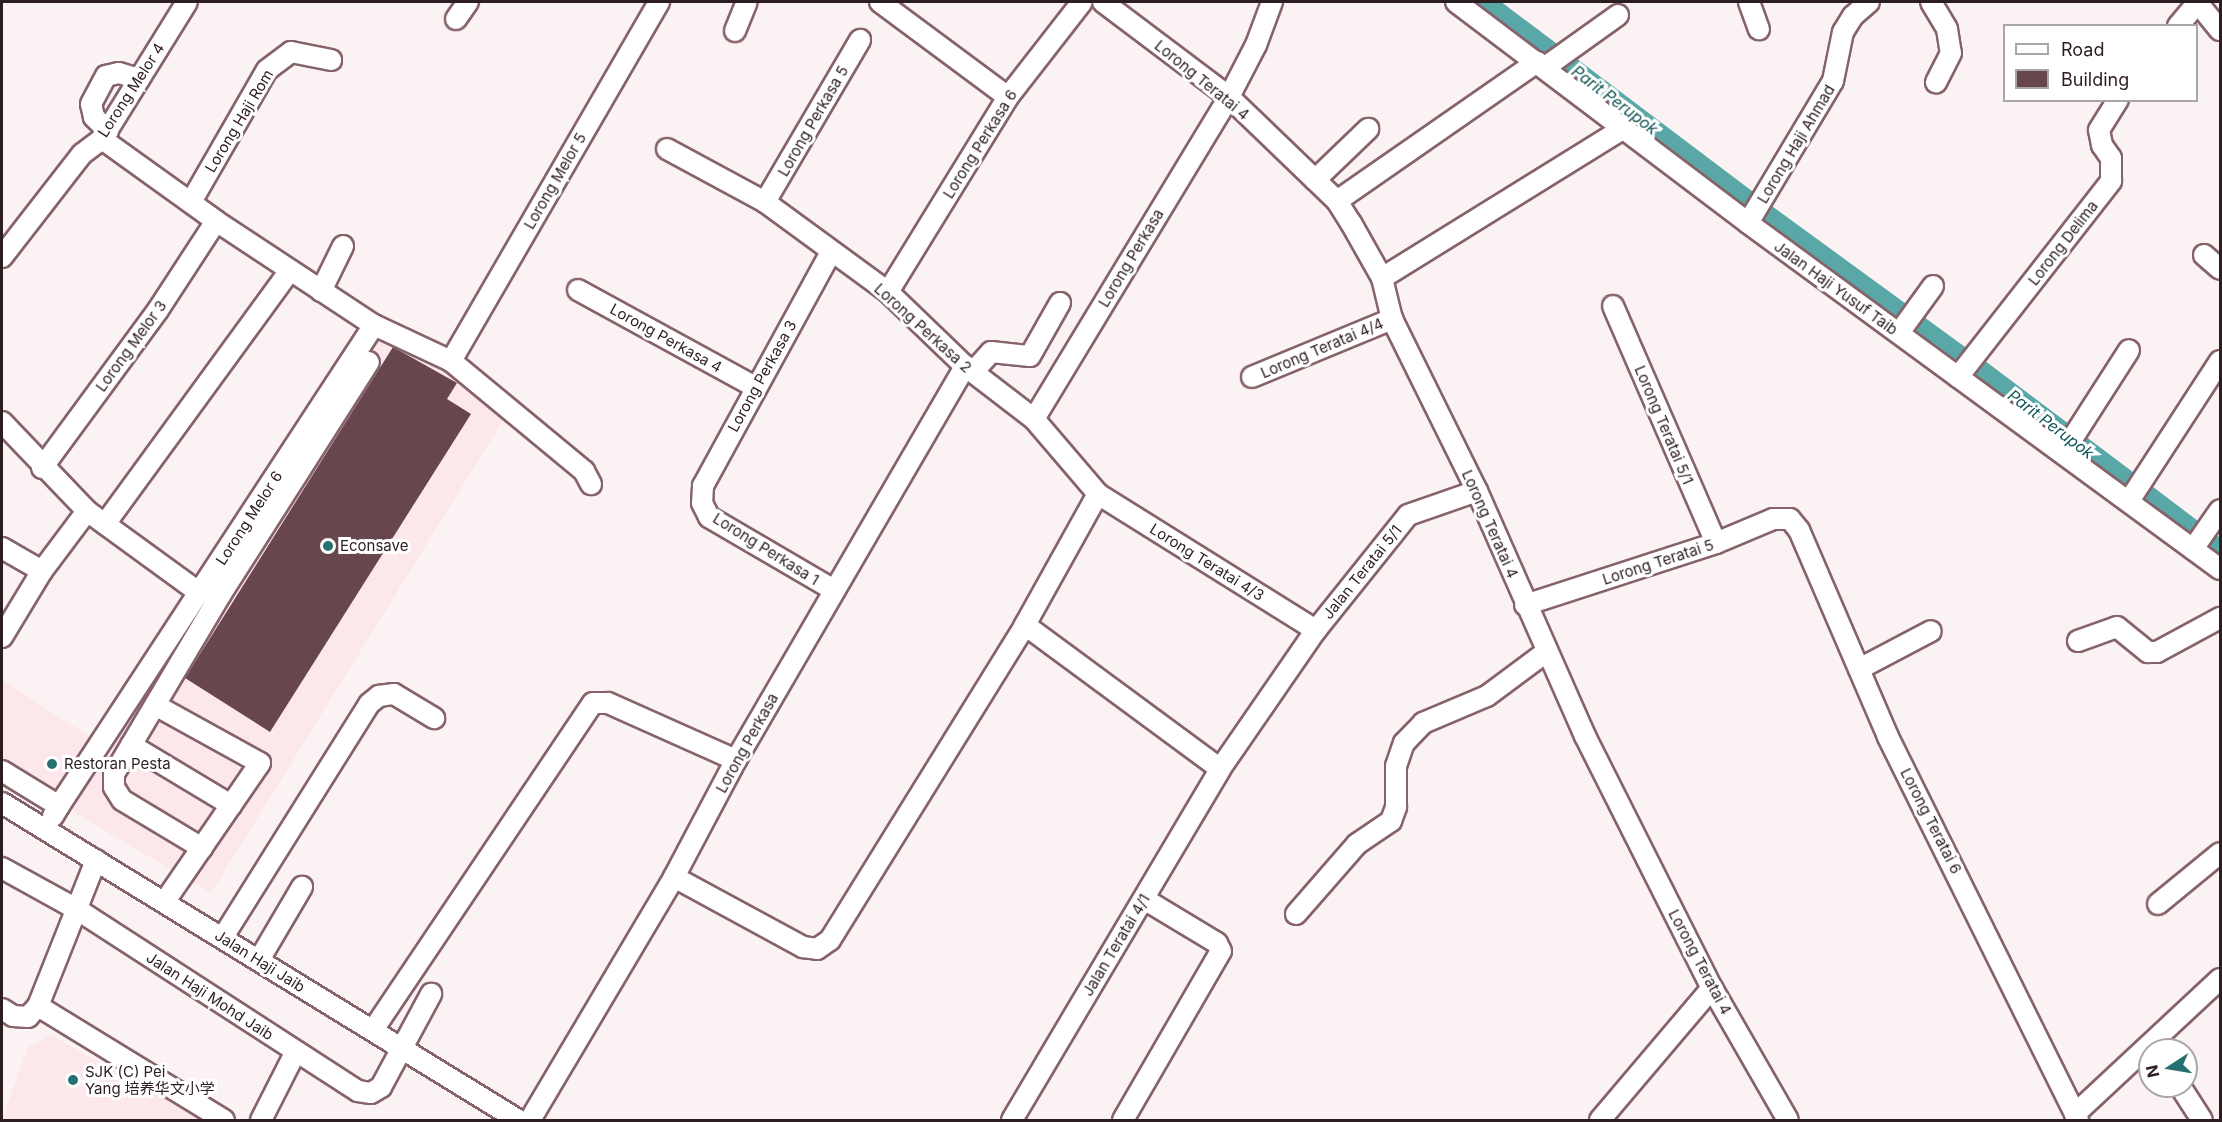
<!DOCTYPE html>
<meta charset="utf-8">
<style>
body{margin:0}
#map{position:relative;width:2222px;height:1122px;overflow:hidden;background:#faf2f3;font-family:Inter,"Noto Sans SC",sans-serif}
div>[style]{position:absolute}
.built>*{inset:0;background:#fce7eb}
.canal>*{height:21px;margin:-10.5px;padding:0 10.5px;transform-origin:10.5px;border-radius:10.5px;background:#59a8a7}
.building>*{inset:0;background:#67464d}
.roads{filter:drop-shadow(2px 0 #86636a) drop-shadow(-2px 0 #86636a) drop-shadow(0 2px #86636a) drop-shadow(0 -2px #86636a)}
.minor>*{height:20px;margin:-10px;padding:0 10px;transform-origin:10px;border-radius:10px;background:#fff}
.dots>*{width:16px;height:16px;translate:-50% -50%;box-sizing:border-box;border:3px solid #fff;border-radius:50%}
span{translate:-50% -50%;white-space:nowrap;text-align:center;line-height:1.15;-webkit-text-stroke:6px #fff;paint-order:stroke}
.street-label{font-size:15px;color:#2c1d20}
.poi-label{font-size:15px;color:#2c1d20}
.left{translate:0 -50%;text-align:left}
.water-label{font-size:16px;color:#105555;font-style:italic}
.frame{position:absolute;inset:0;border:3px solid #2c1d20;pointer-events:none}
.legend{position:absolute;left:2003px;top:24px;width:195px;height:78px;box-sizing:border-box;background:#fff;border:2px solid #aba5a6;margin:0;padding:8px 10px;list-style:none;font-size:18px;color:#2c1d20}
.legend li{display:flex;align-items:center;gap:12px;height:30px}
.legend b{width:30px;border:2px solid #aba5a6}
.north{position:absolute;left:2138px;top:1038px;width:60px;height:60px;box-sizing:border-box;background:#fff;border:2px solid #aba5a6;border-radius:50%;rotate:258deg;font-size:16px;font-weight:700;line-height:24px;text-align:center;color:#2c1d20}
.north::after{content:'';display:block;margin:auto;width:21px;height:27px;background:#257070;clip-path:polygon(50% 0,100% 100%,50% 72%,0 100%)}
</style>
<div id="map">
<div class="built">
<i style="clip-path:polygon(377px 334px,449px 368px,507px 414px,211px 893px,2px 770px,2px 680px,104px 746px)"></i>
<i style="clip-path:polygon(51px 1035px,202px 1120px,2px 1120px,28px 1047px)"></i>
</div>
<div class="canal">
<i style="left:1484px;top:2px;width:327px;rotate:37deg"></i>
<i style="left:1761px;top:211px;width:246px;rotate:36.1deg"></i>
<i style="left:1977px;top:368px;width:186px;rotate:36.9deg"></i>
<i style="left:2144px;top:493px;width:96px;rotate:37.3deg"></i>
</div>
<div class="building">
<i style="clip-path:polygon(393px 347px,457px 383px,447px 399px,471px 414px,270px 732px,185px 678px)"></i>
</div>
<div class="roads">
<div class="minor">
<i style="left:880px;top:2px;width:159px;rotate:36.6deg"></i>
<i style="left:1103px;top:2px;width:158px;rotate:37deg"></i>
<i style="left:1229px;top:97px;width:150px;rotate:43.9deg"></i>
<i style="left:1337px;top:201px;width:26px;rotate:58deg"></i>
<i style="left:1351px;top:223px;width:63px;rotate:60.6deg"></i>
<i style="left:1382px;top:278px;width:42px;rotate:76.3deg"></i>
<i style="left:1392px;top:319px;width:192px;rotate:63.7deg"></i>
<i style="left:1477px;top:491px;width:268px;rotate:66.2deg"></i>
<i style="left:1585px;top:736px;width:282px;rotate:63.3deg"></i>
<i style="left:1712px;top:988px;width:152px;rotate:60.1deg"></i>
<i style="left:1456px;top:2px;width:366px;rotate:37.1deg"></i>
<i style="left:1748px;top:223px;width:585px;rotate:36.24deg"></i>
<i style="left:1749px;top:2px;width:29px;rotate:70deg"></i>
<i style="left:1931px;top:2px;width:31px;rotate:59deg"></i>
<i style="left:1947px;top:29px;width:24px;rotate:81deg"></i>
<i style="left:1951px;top:53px;width:33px;rotate:117deg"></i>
<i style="left:2197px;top:2px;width:36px;rotate:51deg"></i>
<i style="left:456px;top:19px;width:21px;rotate:-55deg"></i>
<i style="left:2178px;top:26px;width:31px;rotate:-50deg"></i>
<i style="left:735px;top:31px;width:31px;rotate:-68deg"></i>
<i style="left:1544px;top:68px;width:91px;rotate:-35.6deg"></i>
<i style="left:108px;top:131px;width:20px;rotate:-135deg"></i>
<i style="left:94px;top:117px;width:13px;rotate:-103deg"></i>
<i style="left:91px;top:104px;width:32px;rotate:-62deg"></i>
<i style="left:106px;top:76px;width:13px;rotate:-13deg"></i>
<i style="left:119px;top:73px;width:21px;rotate:17deg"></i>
<i style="left:102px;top:139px;width:140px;rotate:35.7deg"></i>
<i style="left:216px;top:221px;width:189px;rotate:33.4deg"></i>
<i style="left:374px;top:325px;width:85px;rotate:25.1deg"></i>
<i style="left:451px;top:361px;width:173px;rotate:39.6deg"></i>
<i style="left:584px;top:471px;width:15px;rotate:62deg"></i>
<i style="left:667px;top:149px;width:111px;rotate:28.4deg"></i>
<i style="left:765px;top:202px;width:152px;rotate:36.2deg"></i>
<i style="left:888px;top:292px;width:107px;rotate:43.9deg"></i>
<i style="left:965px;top:366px;width:87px;rotate:37.5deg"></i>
<i style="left:1034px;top:419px;width:99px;rotate:49.5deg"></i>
<i style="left:1098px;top:494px;width:257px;rotate:32deg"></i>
<i style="left:1315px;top:180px;width:74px;rotate:-43.9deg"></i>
<i style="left:1337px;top:201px;width:244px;rotate:-34.8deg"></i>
<i style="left:191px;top:202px;width:152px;rotate:-60.1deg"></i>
<i style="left:267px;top:70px;width:30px;rotate:-37deg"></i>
<i style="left:291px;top:52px;width:41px;rotate:11.3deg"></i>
<i style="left:765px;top:202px;width:188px;rotate:-59.6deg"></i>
<i style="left:1748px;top:223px;width:165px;rotate:-59.1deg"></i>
<i style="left:1833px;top:81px;width:50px;rotate:-78.5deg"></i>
<i style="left:1843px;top:32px;width:19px;rotate:-58deg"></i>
<i style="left:1853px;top:16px;width:21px;rotate:-41deg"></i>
<i style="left:831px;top:252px;width:267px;rotate:118.7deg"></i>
<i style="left:703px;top:486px;width:17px;rotate:93deg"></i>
<i style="left:702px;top:503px;width:16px;rotate:63deg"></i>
<i style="left:709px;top:517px;width:145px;rotate:30.3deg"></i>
<i style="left:2204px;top:255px;width:21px;rotate:41deg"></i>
<i style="left:2px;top:257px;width:130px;rotate:-52.2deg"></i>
<i style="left:82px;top:154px;width:25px;rotate:-37deg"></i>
<i style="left:102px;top:139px;width:161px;rotate:-58.2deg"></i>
<i style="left:1382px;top:278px;width:282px;rotate:-31.8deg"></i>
<i style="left:578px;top:290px;width:202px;rotate:28.7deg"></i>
<i style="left:321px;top:291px;width:50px;rotate:-63.9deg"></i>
<i style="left:888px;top:292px;width:229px;rotate:-58.4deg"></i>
<i style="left:1008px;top:97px;width:120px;rotate:-52.1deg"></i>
<i style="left:1613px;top:306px;width:258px;rotate:66.5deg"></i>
<i style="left:1899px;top:333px;width:58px;rotate:-54.1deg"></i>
<i style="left:451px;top:361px;width:415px;rotate:-59.9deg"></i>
<i style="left:973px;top:372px;width:27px;rotate:-48deg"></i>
<i style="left:991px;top:352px;width:39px;rotate:6deg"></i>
<i style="left:1030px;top:356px;width:61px;rotate:-60.5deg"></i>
<i style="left:1252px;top:377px;width:152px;rotate:-22.5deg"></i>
<i style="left:1958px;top:377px;width:249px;rotate:-52deg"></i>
<i style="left:2111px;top:181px;width:23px;rotate:-90deg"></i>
<i style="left:2111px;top:158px;width:16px;rotate:-125deg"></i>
<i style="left:2102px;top:145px;width:15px;rotate:-101deg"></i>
<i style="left:2099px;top:130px;width:36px;rotate:-58deg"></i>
<i style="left:1034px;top:419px;width:376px;rotate:-58.8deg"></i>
<i style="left:1229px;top:97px;width:59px;rotate:-62.6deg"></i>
<i style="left:1256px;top:45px;width:46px;rotate:-69.6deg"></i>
<i style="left:2px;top:422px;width:123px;rotate:46.3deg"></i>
<i style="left:87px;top:511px;width:140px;rotate:36deg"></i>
<i style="left:2063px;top:453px;width:122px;rotate:-57.3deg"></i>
<i style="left:42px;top:468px;width:196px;rotate:-53.7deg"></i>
<i style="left:158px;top:310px;width:106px;rotate:-56.9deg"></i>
<i style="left:2129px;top:501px;width:167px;rotate:-57deg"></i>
<i style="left:105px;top:524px;width:314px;rotate:-53.9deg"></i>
<i style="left:2px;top:548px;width:46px;rotate:29.9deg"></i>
<i style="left:2193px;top:549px;width:47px;rotate:-55.3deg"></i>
<i style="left:1525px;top:605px;width:201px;rotate:-18deg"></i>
<i style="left:1716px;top:543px;width:62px;rotate:-22.8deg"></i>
<i style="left:1773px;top:519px;width:17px"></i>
<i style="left:1790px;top:519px;width:14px;rotate:51deg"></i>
<i style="left:1799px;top:530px;width:225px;rotate:66.7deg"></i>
<i style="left:1888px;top:737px;width:428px;rotate:63.6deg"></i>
<i style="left:1025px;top:625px;width:242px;rotate:36.4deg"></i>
<i style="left:2px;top:637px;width:77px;rotate:-58.8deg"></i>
<i style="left:42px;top:571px;width:75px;rotate:-53.1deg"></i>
<i style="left:2078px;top:641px;width:41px;rotate:-19.7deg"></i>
<i style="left:2117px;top:627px;width:40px;rotate:39deg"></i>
<i style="left:2148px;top:652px;width:9px"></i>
<i style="left:2157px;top:652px;width:72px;rotate:-28.4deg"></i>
<i style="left:1859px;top:669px;width:81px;rotate:-27.8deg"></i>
<i style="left:155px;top:705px;width:120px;rotate:28.9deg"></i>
<i style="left:260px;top:763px;width:168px;rotate:124.5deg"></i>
<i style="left:131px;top:745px;width:117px;rotate:31deg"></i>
<i style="left:2px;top:771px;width:67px;rotate:31.6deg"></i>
<i style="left:59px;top:806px;width:12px;rotate:121deg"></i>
<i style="left:2px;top:803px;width:606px;rotate:31.56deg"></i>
<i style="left:59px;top:806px;width:575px;rotate:-56.78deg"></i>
<i style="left:202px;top:848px;width:93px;rotate:-149deg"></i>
<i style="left:122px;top:800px;width:15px;rotate:-122deg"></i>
<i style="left:114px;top:787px;width:13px;rotate:-90deg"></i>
<i style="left:114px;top:774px;width:209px;rotate:-59.3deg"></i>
<i style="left:221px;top:594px;width:275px;rotate:-57.5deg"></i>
<i style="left:2px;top:868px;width:87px;rotate:28.9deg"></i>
<i style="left:78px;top:910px;width:333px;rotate:32.9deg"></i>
<i style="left:358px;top:1091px;width:13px;rotate:9deg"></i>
<i style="left:371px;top:1093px;width:12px;rotate:-31deg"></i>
<i style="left:381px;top:1087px;width:106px;rotate:-61.7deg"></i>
<i style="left:674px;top:877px;width:147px;rotate:28.5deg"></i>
<i style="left:803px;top:947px;width:14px;rotate:8deg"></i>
<i style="left:817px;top:949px;width:16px;rotate:-35deg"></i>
<i style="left:830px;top:940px;width:370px;rotate:-58.2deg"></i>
<i style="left:1025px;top:625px;width:150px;rotate:-60.9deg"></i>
<i style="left:2158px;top:904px;width:80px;rotate:-39.4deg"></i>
<i style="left:1296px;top:914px;width:93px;rotate:-48.9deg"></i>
<i style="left:1357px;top:844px;width:41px;rotate:-34.1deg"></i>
<i style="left:1391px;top:821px;width:15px;rotate:-70deg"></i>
<i style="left:1396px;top:807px;width:41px;rotate:-90deg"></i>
<i style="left:1396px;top:766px;width:24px;rotate:-71deg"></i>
<i style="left:1404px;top:743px;width:28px;rotate:-46deg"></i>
<i style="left:1423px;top:723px;width:69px;rotate:-22.9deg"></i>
<i style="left:1487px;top:696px;width:72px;rotate:-36.6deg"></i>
<i style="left:223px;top:937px;width:275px;rotate:-57.9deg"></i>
<i style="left:369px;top:704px;width:13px;rotate:-39deg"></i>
<i style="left:379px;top:696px;width:15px;rotate:-8deg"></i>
<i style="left:394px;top:694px;width:47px;rotate:31deg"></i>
<i style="left:259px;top:960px;width:85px;rotate:-59.5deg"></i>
<i style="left:38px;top:1006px;width:218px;rotate:31.5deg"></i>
<i style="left:2px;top:1009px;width:13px;rotate:32deg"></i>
<i style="left:13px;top:1016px;width:15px;rotate:4deg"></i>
<i style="left:28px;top:1017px;width:15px;rotate:-48deg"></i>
<i style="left:38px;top:1006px;width:157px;rotate:-68.3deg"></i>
<i style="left:373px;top:1030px;width:394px;rotate:-56.1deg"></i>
<i style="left:593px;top:703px;width:15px"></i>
<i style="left:608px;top:703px;width:140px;rotate:24deg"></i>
<i style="left:2180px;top:1086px;width:40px;rotate:57.1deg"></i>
<i style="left:2075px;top:1114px;width:198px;rotate:-43deg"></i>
<i style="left:261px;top:1120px;width:77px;rotate:-63.1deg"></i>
<i style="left:530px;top:1120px;width:282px;rotate:-59.3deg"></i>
<i style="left:674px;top:877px;width:132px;rotate:-62.1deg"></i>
<i style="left:736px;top:760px;width:456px;rotate:-59.8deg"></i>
<i style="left:1012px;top:1120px;width:408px;rotate:-59.3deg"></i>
<i style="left:1220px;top:769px;width:169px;rotate:-55.4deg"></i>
<i style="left:1316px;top:630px;width:147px;rotate:-51.3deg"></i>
<i style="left:1408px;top:515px;width:73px;rotate:-19.2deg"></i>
<i style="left:1123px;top:1120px;width:195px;rotate:-59.9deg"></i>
<i style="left:1221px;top:951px;width:9px;rotate:-117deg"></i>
<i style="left:1217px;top:943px;width:85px;rotate:-148.9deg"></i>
<i style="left:1600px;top:1120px;width:173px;rotate:-49.7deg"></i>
</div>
</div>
<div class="dots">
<i style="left:328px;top:546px;background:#257070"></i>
<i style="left:52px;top:764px;background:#257070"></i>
<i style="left:73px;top:1080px;background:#257070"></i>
</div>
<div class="street-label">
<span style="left:1202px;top:80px;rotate:39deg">Lorong Teratai 4</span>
<span style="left:131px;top:90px;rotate:-57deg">Lorong Melor 4</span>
<span style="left:239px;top:121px;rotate:-59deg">Lorong Haji Rom</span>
<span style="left:813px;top:121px;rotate:-60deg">Lorong Perkasa 5</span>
<span style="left:980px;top:144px;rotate:-58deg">Lorong Perkasa 6</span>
<span style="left:1796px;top:144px;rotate:-59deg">Lorong Haji Ahmad</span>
<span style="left:555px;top:181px;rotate:-60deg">Lorong Melor 5</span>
<span style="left:2063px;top:243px;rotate:-52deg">Lorong Delima</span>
<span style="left:1131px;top:258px;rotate:-59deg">Lorong Perkasa</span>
<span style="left:1836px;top:288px;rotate:36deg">Jalan Haji Yusuf Taib</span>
<span style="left:923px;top:328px;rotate:42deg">Lorong Perkasa 2</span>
<span style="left:666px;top:338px;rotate:29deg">Lorong Perkasa 4</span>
<span style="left:131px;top:346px;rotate:-54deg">Lorong Melor 3</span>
<span style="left:1322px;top:348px;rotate:-23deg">Lorong Teratai 4/4</span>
<span style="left:762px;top:376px;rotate:-61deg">Lorong Perkasa 3</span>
<span style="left:1664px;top:425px;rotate:67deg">Lorong Teratai 5/1</span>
<span style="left:249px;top:518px;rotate:-57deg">Lorong Melor 6</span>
<span style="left:1490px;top:524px;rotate:66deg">Lorong Teratai 4</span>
<span style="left:766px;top:549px;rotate:32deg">Lorong Perkasa 1</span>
<span style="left:1207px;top:562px;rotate:32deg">Lorong Teratai 4/3</span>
<span style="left:1658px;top:562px;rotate:-18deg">Lorong Teratai 5</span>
<span style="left:1362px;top:572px;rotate:-51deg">Jalan Teratai 5/1</span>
<span style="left:747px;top:743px;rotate:-61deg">Lorong Perkasa</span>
<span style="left:1931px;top:821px;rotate:63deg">Lorong Teratai 6</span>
<span style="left:1116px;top:945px;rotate:-59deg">Jalan Teratai 4/1</span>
<span style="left:260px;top:961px;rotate:32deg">Jalan Haji Jaib</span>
<span style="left:1700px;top:962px;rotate:62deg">Lorong Teratai 4</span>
<span style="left:210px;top:996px;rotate:33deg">Jalan Haji Mohd Jaib</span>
</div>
<div class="poi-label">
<span class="left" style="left:340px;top:546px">Econsave</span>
<span class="left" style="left:64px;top:764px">Restoran Pesta</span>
<span class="left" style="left:85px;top:1080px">SJK (C) Pei<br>Yang 培养华文小学</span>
</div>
<div class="water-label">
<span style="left:1615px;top:100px;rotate:37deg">Parit Perupok</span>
<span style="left:2051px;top:424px;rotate:37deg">Parit Perupok</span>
</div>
<div class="frame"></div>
<ul class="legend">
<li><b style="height:8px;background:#fff"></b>Road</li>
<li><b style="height:16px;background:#67464d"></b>Building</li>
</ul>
<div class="north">N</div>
</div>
